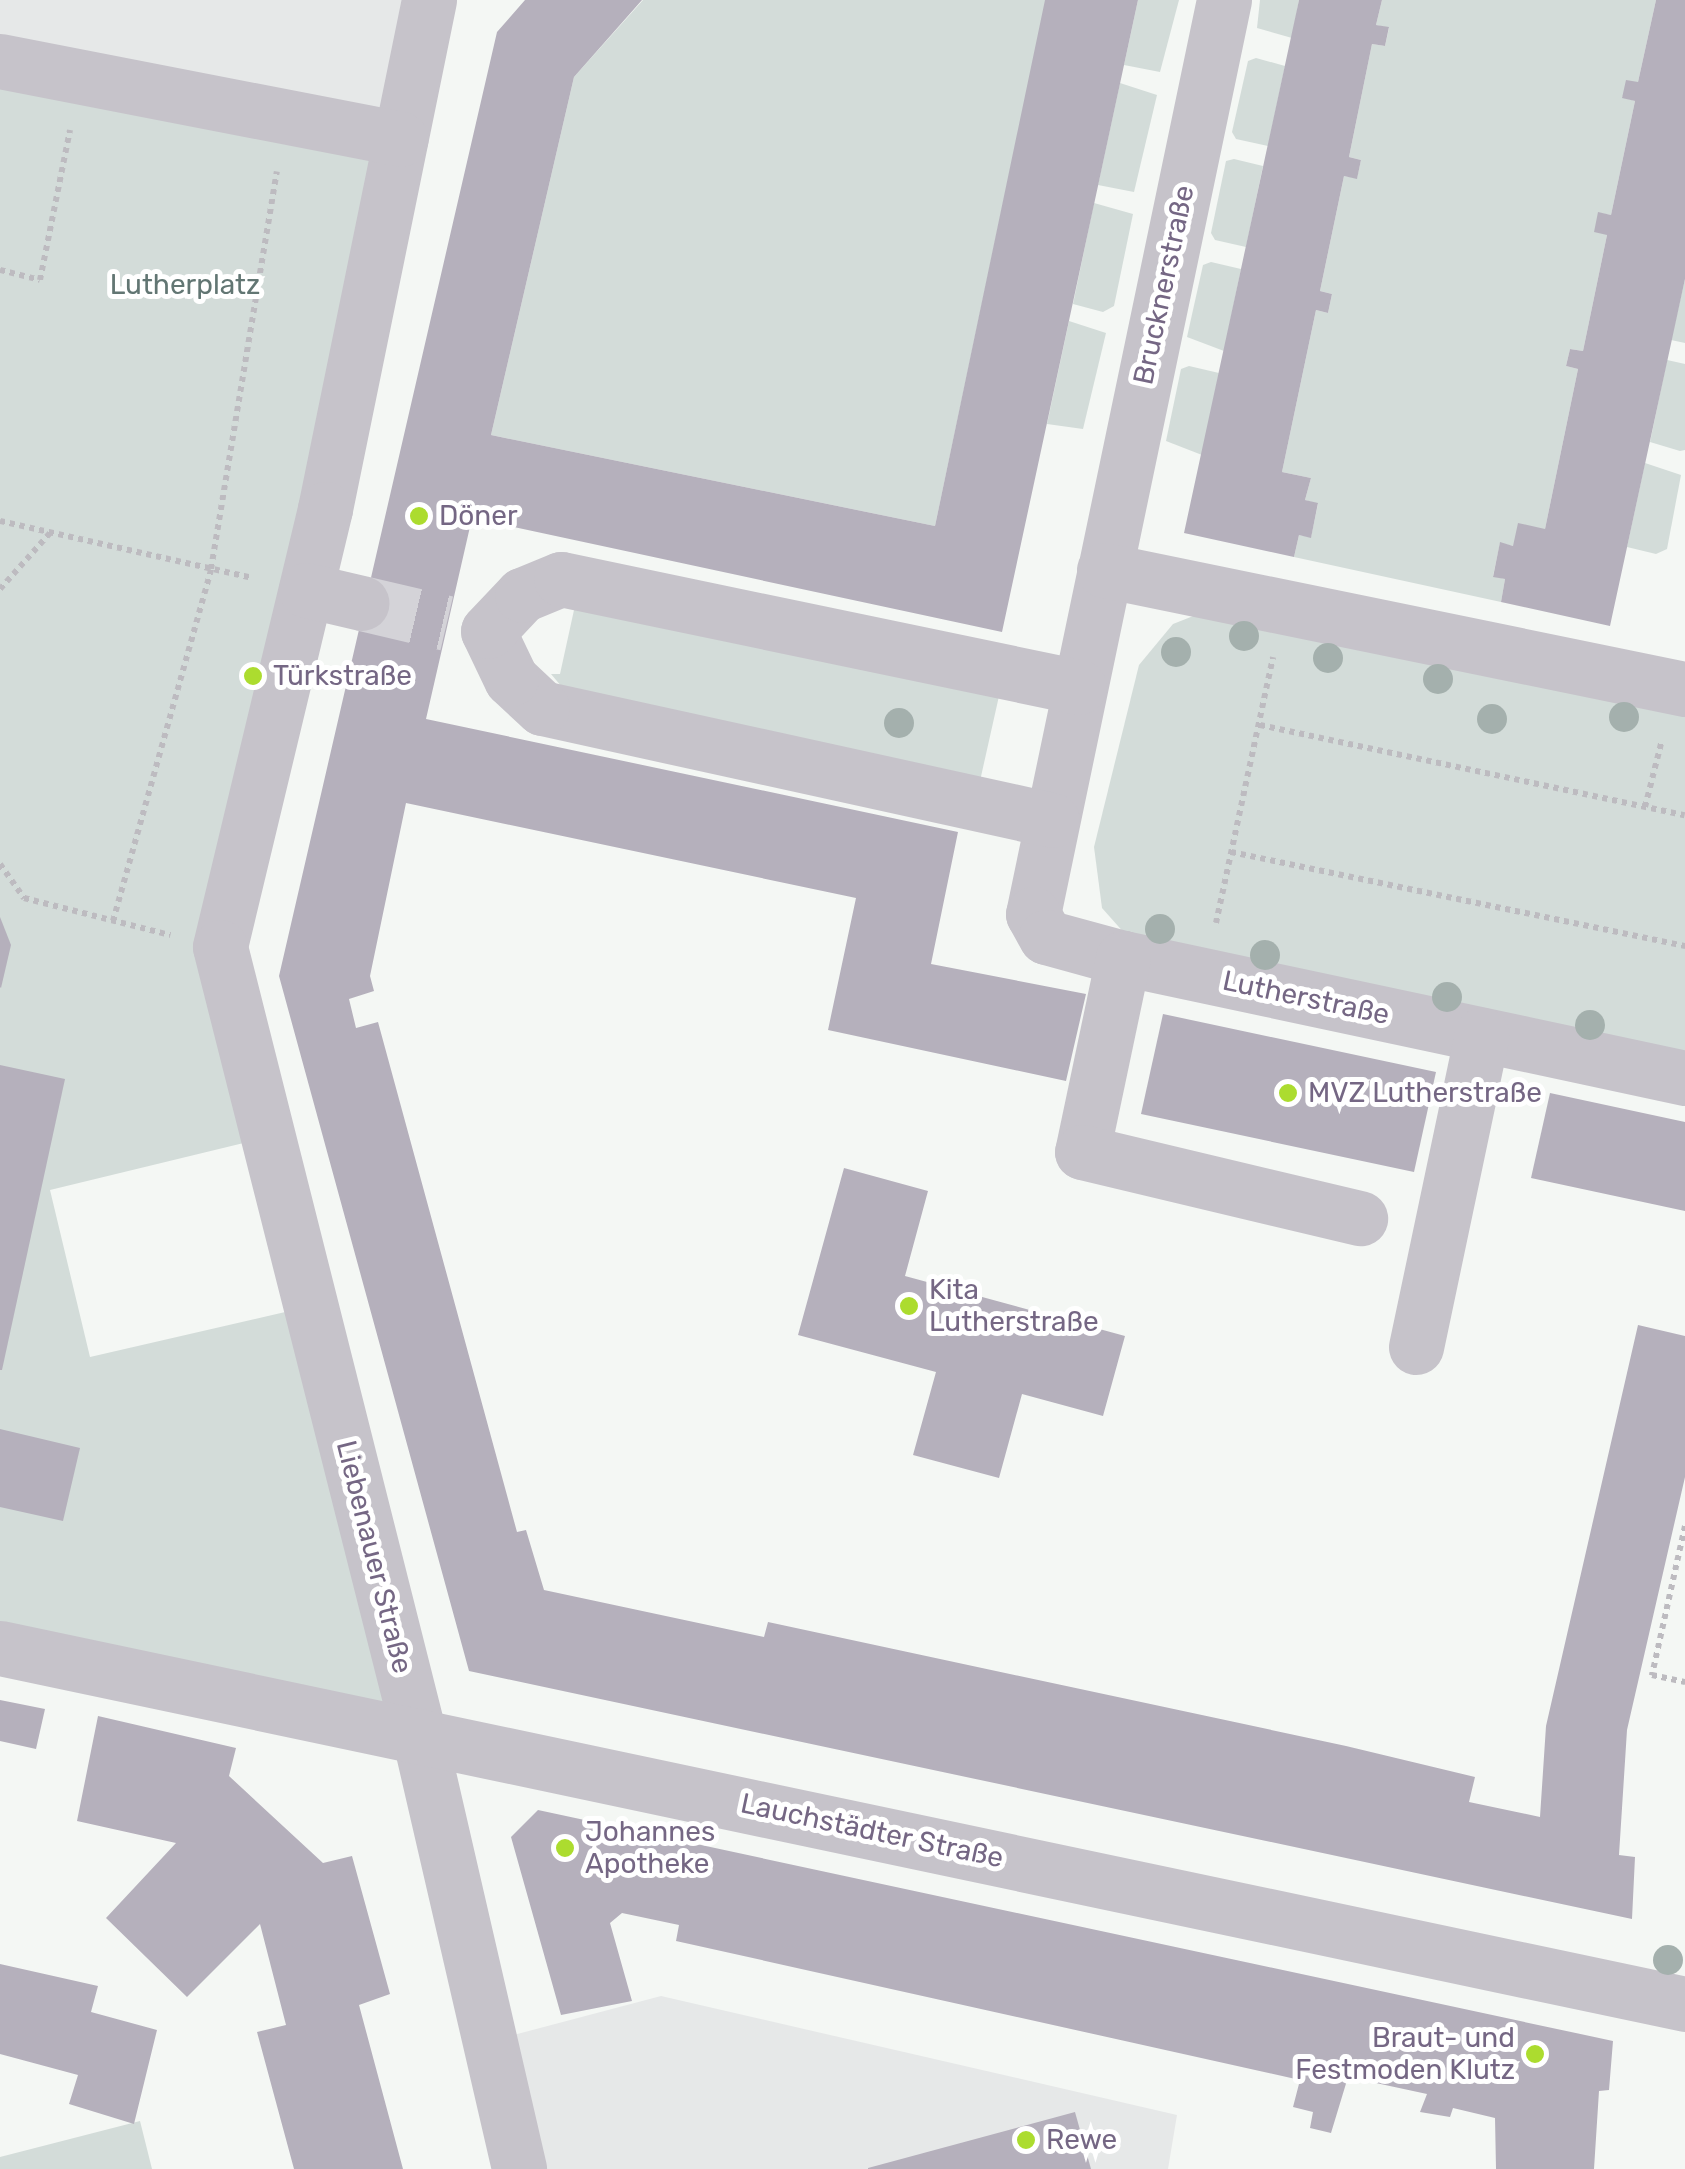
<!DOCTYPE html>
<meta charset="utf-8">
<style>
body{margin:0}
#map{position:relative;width:1685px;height:2169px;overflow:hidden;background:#f4f7f4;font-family:Rubik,sans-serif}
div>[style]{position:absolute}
.built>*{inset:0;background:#e6e8e8}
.green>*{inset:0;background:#d3dcd9}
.building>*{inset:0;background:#b5b0bc}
.minor-tunnel>*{height:55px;margin-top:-27.5px;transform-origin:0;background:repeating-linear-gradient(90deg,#d4d3d8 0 55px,transparent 0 83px)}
.path>*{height:6px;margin-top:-3px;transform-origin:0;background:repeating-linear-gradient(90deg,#bdbbc0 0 5px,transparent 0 10px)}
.minor>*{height:55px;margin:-27.5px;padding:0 27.5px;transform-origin:27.5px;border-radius:27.5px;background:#c6c3ca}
.trees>*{width:30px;height:30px;margin:-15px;border-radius:50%;background:#a4b0ad}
.dots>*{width:28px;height:28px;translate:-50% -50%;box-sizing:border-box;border:5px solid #fff;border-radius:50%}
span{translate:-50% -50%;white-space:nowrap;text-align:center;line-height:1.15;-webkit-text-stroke:10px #fff;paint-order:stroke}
.park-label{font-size:28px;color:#627673}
.street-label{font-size:28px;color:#756784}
.poi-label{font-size:28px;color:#756784}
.left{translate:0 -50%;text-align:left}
.right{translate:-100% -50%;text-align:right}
</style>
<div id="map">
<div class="built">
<i style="clip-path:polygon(0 0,429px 0,400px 139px,0 61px)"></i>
<i style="clip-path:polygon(661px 1996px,1177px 2115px,1168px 2169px,543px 2169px,506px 2037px)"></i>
</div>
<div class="green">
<i style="clip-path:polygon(643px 0,1046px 0,935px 526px,491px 435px,574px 77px)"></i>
<i style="clip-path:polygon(1138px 0,1179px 0,1160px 72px,1124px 65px)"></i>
<i style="clip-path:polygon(1260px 0,1299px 0,1292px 38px,1257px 28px)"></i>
<i style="clip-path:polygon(1382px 0,1656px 0,1638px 82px,1622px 97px,1635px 101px,1611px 215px,1599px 213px,1607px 235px,1583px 351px,1570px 349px,1566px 366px,1578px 369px,1545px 529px,1513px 546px,1500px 543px,1493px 576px,1505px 579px,1501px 602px,1294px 557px,1299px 535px,1311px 537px,1318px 504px,1305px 500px,1311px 478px,1282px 472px,1316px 310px,1328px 313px,1332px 294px,1320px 291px,1344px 176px,1357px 178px,1361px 160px,1349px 157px,1372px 44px,1385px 46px,1389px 28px,1376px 25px)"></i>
<i style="clip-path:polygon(1256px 58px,1285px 66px,1268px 146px,1236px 139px,1232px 132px,1248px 61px)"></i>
<i style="clip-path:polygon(0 61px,400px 139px,220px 947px,268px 1137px,50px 1190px,90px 1357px,311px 1306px,419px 1735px,0 1648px)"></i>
<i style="clip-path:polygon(1120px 83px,1157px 95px,1134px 192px,1098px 185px)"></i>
<i style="clip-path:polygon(1234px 159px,1263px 166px,1246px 247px,1215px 240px,1211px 233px,1226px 161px)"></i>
<i style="clip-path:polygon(1094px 203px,1133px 214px,1114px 306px,1103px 312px,1073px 304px)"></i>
<i style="clip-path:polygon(1211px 262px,1241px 269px,1224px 351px,1187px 337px,1203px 265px)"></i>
<i style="clip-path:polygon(1685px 279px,1685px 343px,1671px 340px)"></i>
<i style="clip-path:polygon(1069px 321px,1106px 333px,1083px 429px,1047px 424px)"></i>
<i style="clip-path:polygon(1667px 360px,1685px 364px,1685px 450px,1680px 451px,1650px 442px)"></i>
<i style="clip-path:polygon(1189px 366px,1219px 373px,1202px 455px,1166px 441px,1181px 369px)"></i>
<i style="clip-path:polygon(1645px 463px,1681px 475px,1667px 549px,1656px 554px,1627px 547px)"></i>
<i style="clip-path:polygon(566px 605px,999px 696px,980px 781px,567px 693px,551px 674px,560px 674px,574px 610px)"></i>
<i style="clip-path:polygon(1201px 613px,1685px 713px,1685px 1062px,1126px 935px,1102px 908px,1094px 847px,1139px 665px,1173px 624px)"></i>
<i style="clip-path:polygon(140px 2121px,152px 2169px,0 2169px,0 2157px)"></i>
</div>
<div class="building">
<i style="clip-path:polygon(525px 0,642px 0,574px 77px,491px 435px,935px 526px,1045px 0,1138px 0,1002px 632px,472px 518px,426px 719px,958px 832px,931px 964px,1086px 994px,1066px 1081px,828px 1030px,856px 898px,406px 803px,370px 976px,374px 991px,349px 999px,356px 1028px,378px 1022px,517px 1532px,526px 1530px,544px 1590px,764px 1637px,768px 1622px,1346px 1746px,1475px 1777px,1469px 1802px,1540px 1817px,1546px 1726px,1638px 1325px,1685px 1336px,1685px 1477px,1627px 1730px,1619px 1855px,1635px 1857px,1632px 1919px,469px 1671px,279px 976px,497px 32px)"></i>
<i style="clip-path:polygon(1299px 0,1382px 0,1376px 25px,1389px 27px,1385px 46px,1372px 44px,1349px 157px,1361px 160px,1357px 179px,1344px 176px,1320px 291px,1332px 294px,1328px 313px,1316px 310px,1282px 472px,1311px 478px,1305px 500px,1318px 503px,1311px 538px,1299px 535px,1294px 557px,1184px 533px)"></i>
<i style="clip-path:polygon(1656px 0,1685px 0,1685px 279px,1610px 626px,1501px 602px,1505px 579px,1493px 577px,1500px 542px,1513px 546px,1518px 523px,1545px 529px,1578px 369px,1566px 366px,1570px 349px,1583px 351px,1607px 235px,1594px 232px,1598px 212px,1611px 215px,1635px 101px,1622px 98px,1626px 80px,1638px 82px)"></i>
<i style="clip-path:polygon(0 917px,11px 945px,1px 988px,0 987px)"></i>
<i style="clip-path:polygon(1163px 1014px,1436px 1072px,1414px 1172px,1141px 1114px)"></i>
<i style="clip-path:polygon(0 1065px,65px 1079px,2px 1370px,0 1370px)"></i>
<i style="clip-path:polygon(1550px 1093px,1685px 1122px,1685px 1211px,1531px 1178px)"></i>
<i style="clip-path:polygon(844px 1168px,928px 1191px,905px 1276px,1125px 1336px,1103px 1416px,1022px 1394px,999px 1478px,913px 1455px,936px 1372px,798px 1335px)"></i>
<i style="clip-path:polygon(0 1429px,80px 1448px,63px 1521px,0 1507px)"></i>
<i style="clip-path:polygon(0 1700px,45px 1709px,36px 1749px,0 1741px)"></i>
<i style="clip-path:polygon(98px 1716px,236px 1748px,229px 1776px,323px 1863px,352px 1856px,390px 1994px,359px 2005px,403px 2169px,294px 2169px,257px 2032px,286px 2025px,260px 1924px,187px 1997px,106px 1918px,176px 1843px,77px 1821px)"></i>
<i style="clip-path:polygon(538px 1810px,1613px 2041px,1609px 2090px,1599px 2091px,1594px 2169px,1496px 2169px,1495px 2118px,1453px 2108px,1450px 2117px,1420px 2112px,1427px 2094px,1348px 2077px,1331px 2133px,1310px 2128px,1313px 2112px,1293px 2107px,1300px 2080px,676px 1941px,679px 1925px,622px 1913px,610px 1923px,632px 2001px,561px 2015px,511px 1837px)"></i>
<i style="clip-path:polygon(0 1964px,98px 1986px,91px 2012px,157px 2030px,134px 2124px,69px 2104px,78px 2075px,0 2054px)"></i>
<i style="clip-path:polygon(1075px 2112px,1091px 2169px,868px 2169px,868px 2168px)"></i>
</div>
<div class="minor-tunnel">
<i style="left:362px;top:603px;width:87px;rotate:13.2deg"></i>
</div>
<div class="path">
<i style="left:0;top:270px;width:41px;rotate:14deg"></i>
<i style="left:40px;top:280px;width:153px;rotate:-78.7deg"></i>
<i style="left:0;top:521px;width:258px;rotate:12.7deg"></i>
<i style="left:0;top:589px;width:75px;rotate:-48.2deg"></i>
<i style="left:1260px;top:725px;width:434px;rotate:12deg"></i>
<i style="left:1645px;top:807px;width:69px;rotate:-75.8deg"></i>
<i style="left:1231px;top:852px;width:464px;rotate:11.7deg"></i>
<i style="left:0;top:864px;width:42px;rotate:54.8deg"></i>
<i style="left:24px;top:898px;width:151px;rotate:14.2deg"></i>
<i style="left:113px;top:921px;width:365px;rotate:-74.4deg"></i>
<i style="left:211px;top:569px;width:403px;rotate:-80.6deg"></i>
<i style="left:1216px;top:923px;width:272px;rotate:-77.9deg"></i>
<i style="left:1685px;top:1526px;width:153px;rotate:102.5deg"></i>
<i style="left:1652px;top:1675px;width:34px;rotate:12deg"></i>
</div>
<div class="minor">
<i style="left:429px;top:0;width:520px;rotate:101.55deg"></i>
<i style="left:325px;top:509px;width:450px;rotate:103.5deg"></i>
<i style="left:220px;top:947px;width:813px;rotate:75.83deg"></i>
<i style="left:419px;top:1735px;width:445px;rotate:77deg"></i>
<i style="left:1224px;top:0;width:934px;rotate:101.8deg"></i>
<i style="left:1033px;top:914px;width:26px;rotate:61deg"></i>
<i style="left:1046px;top:937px;width:80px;rotate:15.3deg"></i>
<i style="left:1123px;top:958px;width:575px;rotate:12.05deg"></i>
<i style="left:0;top:61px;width:408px;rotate:11deg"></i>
<i style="left:1104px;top:570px;width:593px;rotate:11.58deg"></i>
<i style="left:306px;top:590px;width:57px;rotate:13.1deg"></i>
<i style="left:1052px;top:820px;width:522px;rotate:-167.61deg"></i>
<i style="left:542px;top:708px;width:42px;rotate:-136.9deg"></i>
<i style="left:511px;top:679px;width:53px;rotate:-115.6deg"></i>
<i style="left:488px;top:631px;width:50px;rotate:-46.6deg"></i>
<i style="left:522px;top:595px;width:42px;rotate:-22.3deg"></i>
<i style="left:561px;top:579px;width:529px;rotate:11.78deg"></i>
<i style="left:1123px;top:958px;width:198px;rotate:101.9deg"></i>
<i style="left:1082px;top:1152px;width:286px;rotate:13.4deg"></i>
<i style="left:1416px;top:1347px;width:319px;rotate:-78.1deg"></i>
<i style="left:0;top:1648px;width:1722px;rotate:11.93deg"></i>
</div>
<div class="trees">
<i style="left:1244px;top:636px"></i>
<i style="left:1176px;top:652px"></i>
<i style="left:1328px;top:658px"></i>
<i style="left:1438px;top:679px"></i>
<i style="left:1624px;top:717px"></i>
<i style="left:1492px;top:719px"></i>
<i style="left:899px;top:723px"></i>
<i style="left:1160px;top:929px"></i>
<i style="left:1265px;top:955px"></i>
<i style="left:1447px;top:997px"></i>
<i style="left:1590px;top:1025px"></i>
<i style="left:1668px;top:1960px"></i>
</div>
<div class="dots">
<i style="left:419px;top:516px;background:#acdc2f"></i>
<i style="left:253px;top:676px;background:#acdc2f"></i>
<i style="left:1288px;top:1093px;background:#acdc2f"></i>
<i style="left:909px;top:1306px;background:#acdc2f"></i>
<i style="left:565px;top:1848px;background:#acdc2f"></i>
<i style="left:1535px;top:2054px;background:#acdc2f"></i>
<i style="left:1026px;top:2140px;background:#acdc2f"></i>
</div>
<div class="park-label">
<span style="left:185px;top:285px">Lutherplatz</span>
</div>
<div class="street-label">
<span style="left:1164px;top:285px;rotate:-78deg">Brucknerstraße</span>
<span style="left:1306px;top:998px;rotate:12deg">Lutherstraße</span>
<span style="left:374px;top:1557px;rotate:76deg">Liebenauer Straße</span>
<span style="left:872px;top:1831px;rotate:12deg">Lauchstädter Straße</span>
</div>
<div class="poi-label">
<span class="left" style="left:439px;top:516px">Döner</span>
<span class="left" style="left:273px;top:676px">Türkstraße</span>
<span class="left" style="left:1308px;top:1093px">MVZ Lutherstraße</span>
<span class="left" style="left:929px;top:1306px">Kita<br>Lutherstraße</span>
<span class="left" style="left:585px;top:1848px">Johannes<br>Apotheke</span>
<span class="right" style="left:1515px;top:2054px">Braut- und<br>Festmoden Klutz</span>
<span class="left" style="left:1046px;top:2140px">Rewe</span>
</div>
</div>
